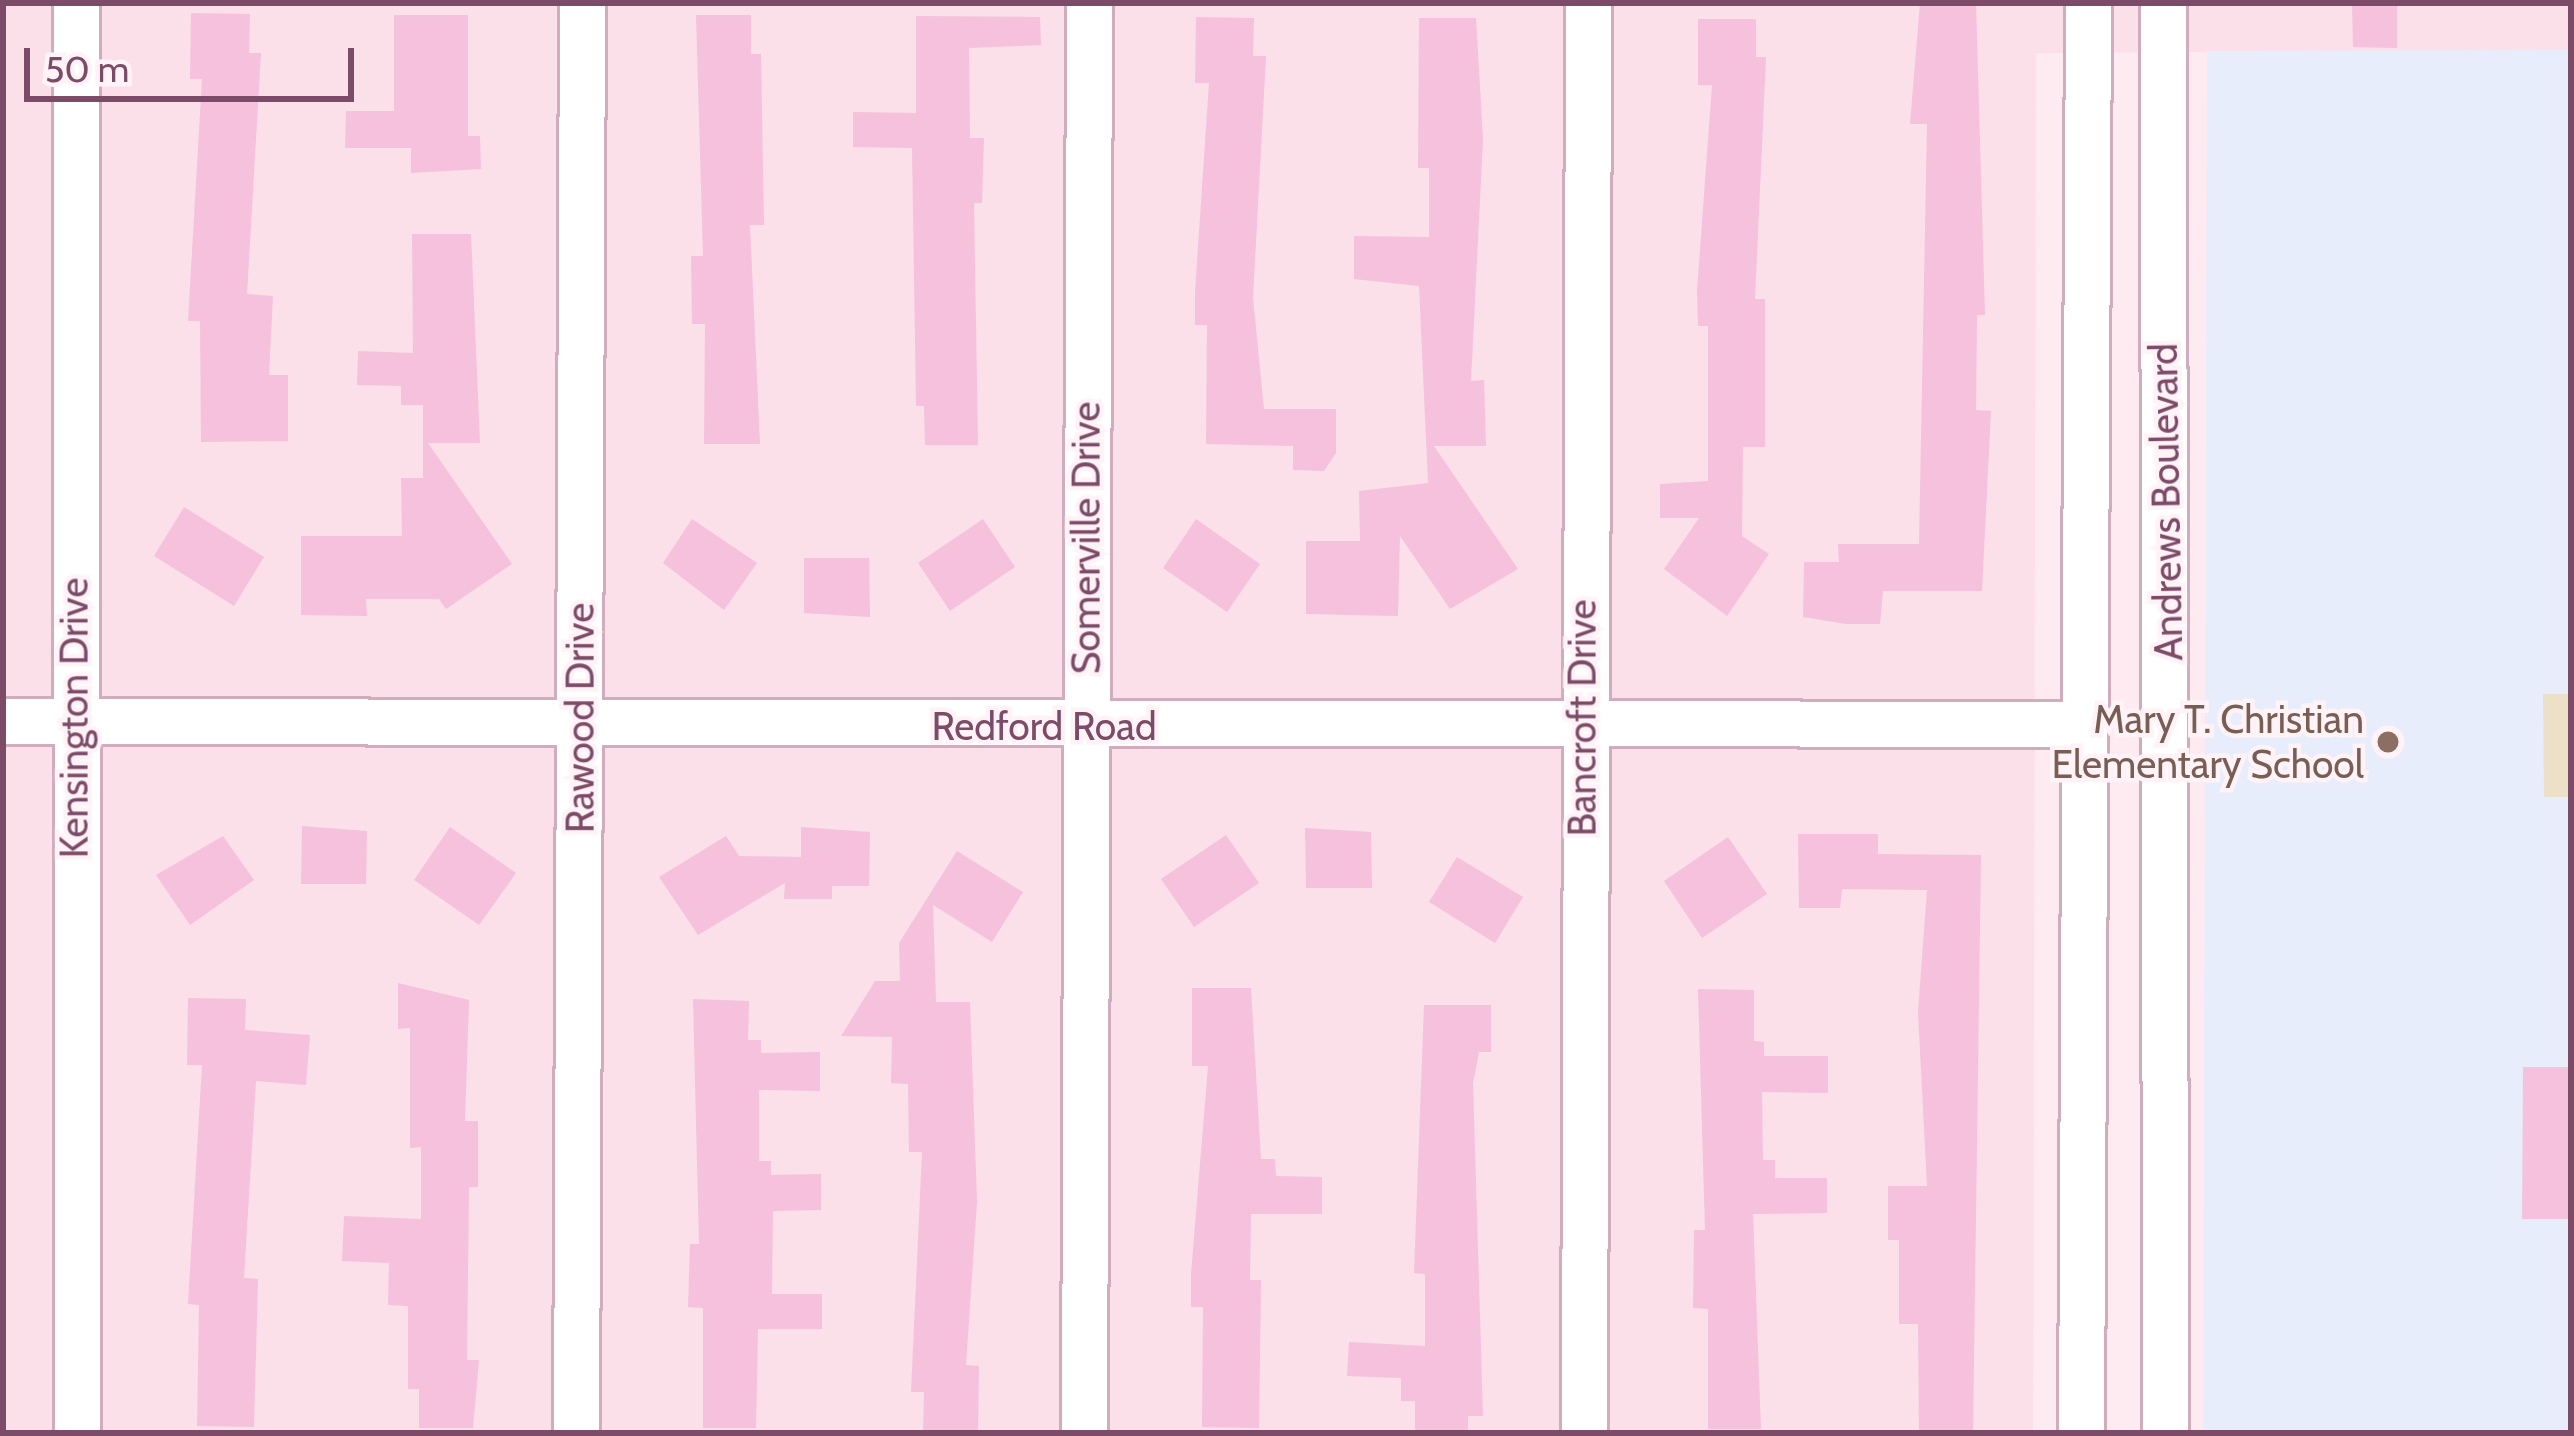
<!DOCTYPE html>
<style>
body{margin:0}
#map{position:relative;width:2574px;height:1436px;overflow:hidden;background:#feebf1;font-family:Cabin,sans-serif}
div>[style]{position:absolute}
.residential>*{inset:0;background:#fbdfe9}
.education>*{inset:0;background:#e7edfb}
.green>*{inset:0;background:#ede0c8}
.building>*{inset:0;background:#f5c1dd}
.roads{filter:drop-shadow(3px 0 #d0acbd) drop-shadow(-3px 0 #d0acbd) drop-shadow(0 3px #d0acbd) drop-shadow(0 -3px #d0acbd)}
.minor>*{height:45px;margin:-22.5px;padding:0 22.5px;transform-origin:22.5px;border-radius:22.5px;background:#fff}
.dots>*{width:33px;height:33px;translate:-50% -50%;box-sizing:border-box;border:6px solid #fff3f7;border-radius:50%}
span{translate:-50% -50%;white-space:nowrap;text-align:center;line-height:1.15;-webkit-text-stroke:9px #fff3f7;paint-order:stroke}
.street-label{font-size:39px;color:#7c4b67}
.education-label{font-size:39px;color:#785e54}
.right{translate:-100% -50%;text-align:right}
.frame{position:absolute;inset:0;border:6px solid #7c4b67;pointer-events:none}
.scale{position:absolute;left:24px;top:48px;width:330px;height:54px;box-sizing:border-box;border:6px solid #7c4b67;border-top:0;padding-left:15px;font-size:36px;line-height:42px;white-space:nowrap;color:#7c4b67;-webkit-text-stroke:9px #fff3f7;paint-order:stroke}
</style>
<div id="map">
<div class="residential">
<i style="clip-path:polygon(3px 3px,2571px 3px,2571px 50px,2036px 53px,2033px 1433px,3px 1433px)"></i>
</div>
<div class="education">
<i style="clip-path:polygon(2571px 50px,2571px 1433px,2203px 1433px,2207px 51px)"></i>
</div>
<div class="green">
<i style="clip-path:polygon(2543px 694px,2571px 694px,2571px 797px,2544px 797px)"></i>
</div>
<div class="building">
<i style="clip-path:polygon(1920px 3px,1976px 3px,1985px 315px,1977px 315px,1976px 410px,1991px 411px,1982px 591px,1883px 591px,1880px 624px,1846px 624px,1803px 617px,1804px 562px,1839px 562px,1838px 544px,1919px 544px,1927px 124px,1910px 124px)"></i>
<i style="clip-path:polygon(2352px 3px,2397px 3px,2397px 48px,2353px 47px)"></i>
<i style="clip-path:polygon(191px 13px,250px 14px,249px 53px,261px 53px,247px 294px,273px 296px,269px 375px,288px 375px,288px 441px,201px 442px,200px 321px,188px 321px,202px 79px,190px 79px)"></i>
<i style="clip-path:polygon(394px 15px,468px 15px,468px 136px,480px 136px,481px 169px,411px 173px,411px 148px,345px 148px,346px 111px,394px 111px)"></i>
<i style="clip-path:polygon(696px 15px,751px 15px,751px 54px,761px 54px,764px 225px,750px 225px,760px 444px,704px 444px,705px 324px,692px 324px,691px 256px,703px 256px)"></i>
<i style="clip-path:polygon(916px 16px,1040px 17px,1041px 45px,969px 48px,970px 138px,984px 138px,982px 203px,974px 203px,978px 445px,925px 445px,924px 406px,916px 406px,912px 148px,853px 147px,853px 112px,916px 113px)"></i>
<i style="clip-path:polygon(1196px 17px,1254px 18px,1253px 56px,1266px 56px,1253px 298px,1264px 409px,1336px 409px,1336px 453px,1324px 471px,1293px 470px,1293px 446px,1206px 444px,1207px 325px,1195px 325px,1195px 292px,1209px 83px,1195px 83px)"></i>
<i style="clip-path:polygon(1419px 18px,1476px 18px,1483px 139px,1471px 381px,1484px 380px,1486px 446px,1434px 446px,1518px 569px,1450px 609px,1400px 536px,1398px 616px,1306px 614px,1306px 541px,1360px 541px,1359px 491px,1428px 483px,1419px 286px,1354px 279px,1354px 236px,1429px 237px,1429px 168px,1418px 168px)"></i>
<i style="clip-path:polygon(1698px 19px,1756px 19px,1756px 57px,1766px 57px,1755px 299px,1765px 299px,1765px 447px,1743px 447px,1742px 536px,1769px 554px,1727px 616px,1664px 569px,1699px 518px,1660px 518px,1660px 484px,1708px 481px,1708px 326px,1698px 326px,1697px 291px,1712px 85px,1698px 85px)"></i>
<i style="clip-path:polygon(412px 234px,471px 234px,480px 443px,428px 443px,512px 564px,446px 609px,439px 599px,366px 599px,367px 616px,301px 615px,301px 536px,402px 536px,401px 478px,423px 478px,423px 405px,401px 405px,401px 386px,357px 385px,358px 351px,413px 353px)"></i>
<i style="clip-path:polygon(184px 507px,264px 557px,234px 606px,154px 556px)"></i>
<i style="clip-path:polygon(692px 519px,757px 563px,724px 610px,663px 563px)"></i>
<i style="clip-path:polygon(983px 519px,1015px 567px,950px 611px,918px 563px)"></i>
<i style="clip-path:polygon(1196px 519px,1260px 564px,1227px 612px,1163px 568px)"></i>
<i style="clip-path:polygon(804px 558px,869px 558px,870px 617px,804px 613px)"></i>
<i style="clip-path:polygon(302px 826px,367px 831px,366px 884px,301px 884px)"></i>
<i style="clip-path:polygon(450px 827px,516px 873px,479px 925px,414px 880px)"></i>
<i style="clip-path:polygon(801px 827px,870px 832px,869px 886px,832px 886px,832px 899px,784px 899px,785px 883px,698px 935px,659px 877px,726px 836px,739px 856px,801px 857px)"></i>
<i style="clip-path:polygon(1305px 828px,1371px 832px,1372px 888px,1306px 888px)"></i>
<i style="clip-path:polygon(1798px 834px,1878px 834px,1878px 854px,1981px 855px,1973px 1433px,1919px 1433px,1918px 1324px,1899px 1324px,1899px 1240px,1888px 1240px,1888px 1186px,1927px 1186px,1918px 1012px,1927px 890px,1842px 889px,1840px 908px,1799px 908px)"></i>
<i style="clip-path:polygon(1226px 835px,1259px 883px,1194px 927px,1161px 879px)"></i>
<i style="clip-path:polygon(223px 836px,254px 880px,190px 925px,156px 875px)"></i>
<i style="clip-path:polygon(1728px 837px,1767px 894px,1702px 938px,1664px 881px)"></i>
<i style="clip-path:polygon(957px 851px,1023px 892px,992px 942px,933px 905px,936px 1002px,970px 1002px,977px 1202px,966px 1365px,979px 1366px,978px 1433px,923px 1433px,924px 1392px,911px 1392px,922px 1152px,909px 1152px,908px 1084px,891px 1083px,892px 1037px,841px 1036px,875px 981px,900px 981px,899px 943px)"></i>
<i style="clip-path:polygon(1457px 857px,1523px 897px,1495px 943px,1429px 902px)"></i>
<i style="clip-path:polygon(398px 983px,469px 1000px,465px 1121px,478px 1121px,478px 1187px,469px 1187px,467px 1360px,479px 1360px,473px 1428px,419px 1428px,419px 1389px,408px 1389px,408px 1306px,388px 1305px,389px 1263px,342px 1261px,344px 1216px,421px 1219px,421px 1147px,410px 1148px,410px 1028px,398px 1029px)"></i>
<i style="clip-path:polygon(1192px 988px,1251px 988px,1261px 1159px,1275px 1159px,1276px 1176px,1322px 1177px,1322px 1214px,1251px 1214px,1250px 1280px,1261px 1280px,1259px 1428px,1202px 1427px,1203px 1307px,1191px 1307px,1191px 1274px,1208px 1066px,1192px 1066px)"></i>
<i style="clip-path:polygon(1698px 989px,1754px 990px,1754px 1041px,1764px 1042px,1764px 1056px,1828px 1056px,1828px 1093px,1762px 1092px,1763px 1160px,1775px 1160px,1775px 1178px,1827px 1178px,1827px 1213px,1753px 1214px,1761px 1429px,1708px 1429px,1708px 1309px,1693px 1308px,1694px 1230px,1705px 1230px)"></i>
<i style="clip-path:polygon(188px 998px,246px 999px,245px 1030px,310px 1035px,306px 1085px,256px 1081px,244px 1278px,258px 1279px,254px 1427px,197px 1426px,199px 1305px,188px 1304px,202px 1065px,187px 1065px)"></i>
<i style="clip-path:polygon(693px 999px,749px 1001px,748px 1040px,761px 1040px,761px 1053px,820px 1052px,820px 1091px,759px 1090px,759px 1161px,771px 1161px,771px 1175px,821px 1174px,821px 1210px,773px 1211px,772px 1294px,822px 1294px,822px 1329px,758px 1329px,756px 1428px,703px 1428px,703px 1308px,688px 1307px,690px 1244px,699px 1244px)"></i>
<i style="clip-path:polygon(1424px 1005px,1491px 1005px,1491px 1052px,1479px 1052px,1473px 1083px,1483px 1416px,1468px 1416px,1468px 1433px,1415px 1433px,1415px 1401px,1401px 1401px,1401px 1378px,1347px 1376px,1349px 1342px,1425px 1346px,1425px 1274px,1414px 1273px)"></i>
<i style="clip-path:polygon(2523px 1067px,2571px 1067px,2571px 1219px,2522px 1219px)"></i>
</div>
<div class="roads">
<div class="minor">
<i style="left:76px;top:3px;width:1430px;rotate:89.96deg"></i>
<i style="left:2163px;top:3px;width:1430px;rotate:89.92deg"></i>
<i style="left:3px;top:721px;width:2082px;rotate:0.08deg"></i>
<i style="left:576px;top:1433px;width:1430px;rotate:-89.76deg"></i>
<i style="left:1084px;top:1433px;width:1430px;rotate:-89.8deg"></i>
<i style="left:1584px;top:1433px;width:1430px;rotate:-89.84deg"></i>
<i style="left:2081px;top:1433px;width:1430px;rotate:-89.72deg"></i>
</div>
</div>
<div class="dots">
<i style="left:2388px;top:742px;background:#8d6e63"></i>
</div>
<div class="street-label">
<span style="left:2166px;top:502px;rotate:-91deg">Andrews Boulevard</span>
<span style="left:1086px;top:538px;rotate:-90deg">Somerville Drive</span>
<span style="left:74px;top:718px;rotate:-90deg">Kensington Drive</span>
<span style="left:580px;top:718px;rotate:-90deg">Rawood Drive</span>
<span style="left:1582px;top:718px;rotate:-90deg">Bancroft Drive</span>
<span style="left:1044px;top:726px">Redford Road</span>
</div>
<div class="education-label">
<span class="right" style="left:2364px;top:742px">Mary T. Christian<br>Elementary School</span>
</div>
<div class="frame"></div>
<div class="scale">50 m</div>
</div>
